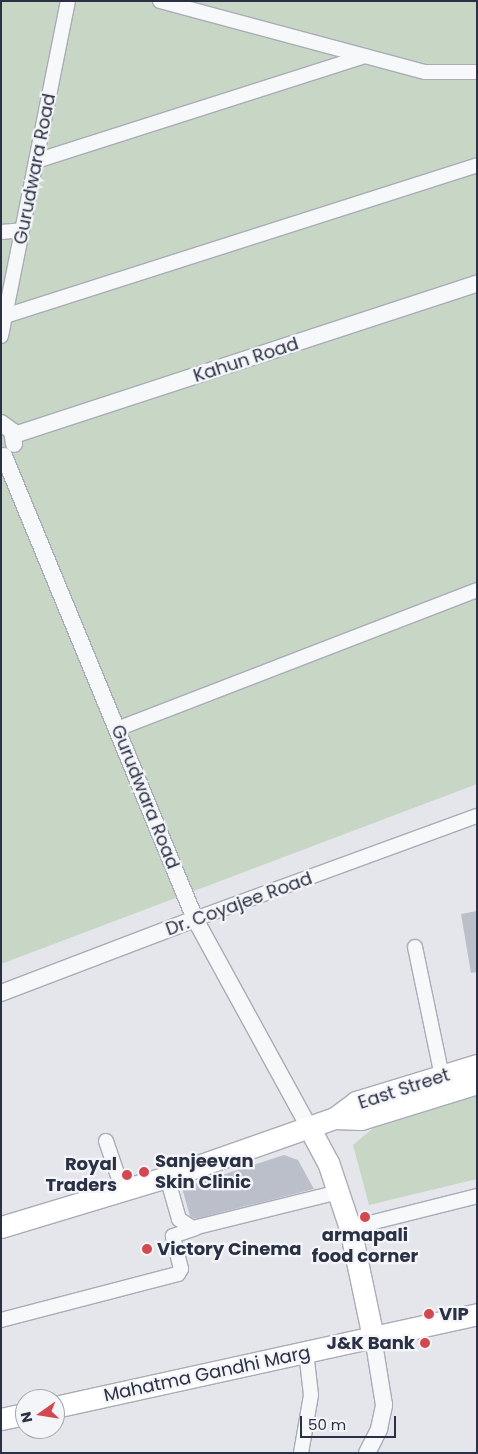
<!DOCTYPE html>
<style>
body{margin:0}
#map{position:relative;width:478px;height:1454px;overflow:hidden;background:#e4e6ec;font-family:Poppins,sans-serif}
div>[style]{position:absolute}
.green>*{inset:0;background:#c7d6c5}
.building>*{inset:0;background:#bbbfca}
.roads{filter:drop-shadow(1px 0 #a9acb7) drop-shadow(-1px 0 #a9acb7) drop-shadow(0 1px #a9acb7) drop-shadow(0 -1px #a9acb7)}
.minor>*{height:14px;margin:-7px;padding:0 7px;transform-origin:7px;border-radius:7px;background:#f7f8fa}
.tertiary>*{height:16px;margin:-8px;padding:0 8px;transform-origin:8px;border-radius:8px;background:#f7f8fa}
.primary>*{height:21px;margin:-10.5px;padding:0 10.5px;transform-origin:10.5px;border-radius:10.5px;background:#fff}
.dots>*{width:14px;height:14px;translate:-50% -50%;box-sizing:border-box;border:2px solid #f4f5f9;border-radius:50%}
span{translate:-50% -50%;white-space:nowrap;text-align:center;line-height:1.15;-webkit-text-stroke:4.5px #f4f5f9;paint-order:stroke}
.street-label{font-size:18px;color:#2b3145}
.poi-label{font-size:18px;color:#2b3145;font-weight:700}
.left{translate:0 -50%;text-align:left}
.right{translate:-100% -50%;text-align:right}
.frame{position:absolute;inset:0;border:2px solid #2b3145;pointer-events:none}
.north{position:absolute;left:15px;top:1389px;width:50px;height:50px;box-sizing:border-box;background:#f4f5f9;border:1px solid #a4a7b1;border-radius:50%;rotate:257deg;font-size:14px;font-weight:700;line-height:20px;text-align:center;color:#2b3145}
.north::after{content:'';display:block;margin:auto;width:18px;height:22px;background:#d1494e;clip-path:polygon(50% 0,100% 100%,50% 72%,0 100%)}
.scale{position:absolute;left:300px;top:1416px;width:96px;height:22px;box-sizing:border-box;border:2px solid #2b3145;border-top:0;padding-left:6px;font-size:15px;line-height:18px;white-space:nowrap;color:#2b3145;-webkit-text-stroke:4px #f4f5f9;paint-order:stroke}
</style>
<div id="map">
<div class="green">
<i style="clip-path:polygon(1px 1px,477px 1px,477px 784px,1px 964px)"></i>
<i style="clip-path:polygon(477px 1095px,477px 1179px,369px 1205px,353px 1145px,379px 1123px)"></i>
</div>
<div class="building">
<i style="clip-path:polygon(477px 911px,477px 972px,471px 973px,461px 914px)"></i>
<i style="clip-path:polygon(284px 1155px,298px 1160px,314px 1189px,195px 1219px,190px 1216px,182px 1188px)"></i>
</div>
<div class="roads">
<div class="minor">
<i style="left:160px;top:1px;width:274px;rotate:15deg"></i>
<i style="left:425px;top:72px;width:52px"></i>
<i style="left:36px;top:161px;width:345px;rotate:-17.7deg"></i>
<i style="left:1px;top:232px;width:21px;rotate:-5deg"></i>
<i style="left:5px;top:316px;width:496px;rotate:-17.7deg"></i>
<i style="left:1px;top:336px;width:342px;rotate:-78.7deg"></i>
<i style="left:117px;top:729px;width:386px;rotate:-21.1deg"></i>
<i style="left:195px;top:919px;width:300px;rotate:-20.1deg"></i>
<i style="left:415px;top:947px;width:132px;rotate:78.2deg"></i>
<i style="left:106px;top:1141px;width:50px;rotate:71.2deg"></i>
<i style="left:167px;top:1177px;width:44px;rotate:74.1deg"></i>
<i style="left:179px;top:1219px;width:17px;rotate:33deg"></i>
<i style="left:193px;top:1228px;width:149px;rotate:-13.9deg"></i>
<i style="left:350px;top:1228px;width:131px;rotate:-14.1deg"></i>
<i style="left:1px;top:1320px;width:183px;rotate:-14.6deg"></i>
<i style="left:178px;top:1274px;width:6px;rotate:-59deg"></i>
<i style="left:181px;top:1269px;width:34px;rotate:-104deg"></i>
<i style="left:173px;top:1236px;width:24px;rotate:-19deg"></i>
<i style="left:301px;top:1453px;width:59px;rotate:-80.2deg"></i>
<i style="left:311px;top:1395px;width:43px;rotate:-96.6deg"></i>
</div>
<div class="tertiary">
<i style="left:1px;top:423px;width:14px;rotate:36deg"></i>
<i style="left:12px;top:431px;width:13px;rotate:81deg"></i>
<i style="left:14px;top:435px;width:487px;rotate:-18.1deg"></i>
<i style="left:4px;top:456px;width:501px;rotate:67.58deg"></i>
<i style="left:195px;top:919px;width:237px;rotate:61.3deg"></i>
<i style="left:1px;top:993px;width:208px;rotate:-20.9deg"></i>
<i style="left:367px;top:1453px;width:27px;rotate:-63deg"></i>
<i style="left:379px;top:1429px;width:25px;rotate:-78deg"></i>
<i style="left:384px;top:1405px;width:69px;rotate:-99.2deg"></i>
</div>
<div class="primary">
<i style="left:335px;top:1118px;width:26px;rotate:2deg"></i>
<i style="left:361px;top:1119px;width:121px;rotate:-17.2deg"></i>
<i style="left:309px;top:1127px;width:40px;rotate:62deg"></i>
<i style="left:328px;top:1162px;width:70px;rotate:71.6deg"></i>
<i style="left:350px;top:1228px;width:111px;rotate:78.1deg"></i>
<i style="left:1px;top:1227px;width:173px;rotate:-16.8deg"></i>
<i style="left:167px;top:1177px;width:178px;rotate:-19.4deg"></i>
<i style="left:335px;top:1118px;width:26px;rotate:-37deg"></i>
<i style="left:356px;top:1102px;width:127px;rotate:-17deg"></i>
<i style="left:55px;top:1407px;width:432px;rotate:-12.4deg"></i>
<i style="left:1px;top:1419px;width:25px;rotate:-12deg"></i>
</div>
</div>
<div class="dots">
<i style="left:144px;top:1172px;background:#d1494e"></i>
<i style="left:127px;top:1175px;background:#d1494e"></i>
<i style="left:365px;top:1217px;background:#d1494e"></i>
<i style="left:147px;top:1249px;background:#d1494e"></i>
<i style="left:429px;top:1314px;background:#d1494e"></i>
<i style="left:425px;top:1343px;background:#d1494e"></i>
</div>
<div class="street-label">
<span style="left:35px;top:169px;rotate:-79deg">Gurudwara Road</span>
<span style="left:246px;top:360px;rotate:-18deg">Kahun Road</span>
<span style="left:145px;top:797px;rotate:68deg">Gurudwara Road</span>
<span style="left:239px;top:904px;rotate:-20deg">Dr. Coyajee Road</span>
<span style="left:404px;top:1089px;rotate:-18deg">East Street</span>
<span style="left:207px;top:1374px;rotate:-12deg">Mahatma Gandhi Marg</span>
</div>
<div class="poi-label">
<span class="left" style="left:155px;top:1172px">Sanjeevan<br>Skin Clinic</span>
<span class="right" style="left:117px;top:1175px">Royal<br>Traders</span>
<span style="left:365px;top:1246px">armapali<br>food corner</span>
<span class="left" style="left:157px;top:1249px">Victory Cinema</span>
<span class="left" style="left:439px;top:1314px">VIP</span>
<span class="right" style="left:415px;top:1343px">J&amp;K Bank</span>
</div>
<div class="frame"></div>
<div class="north">N</div>
<div class="scale">50 m</div>
</div>
